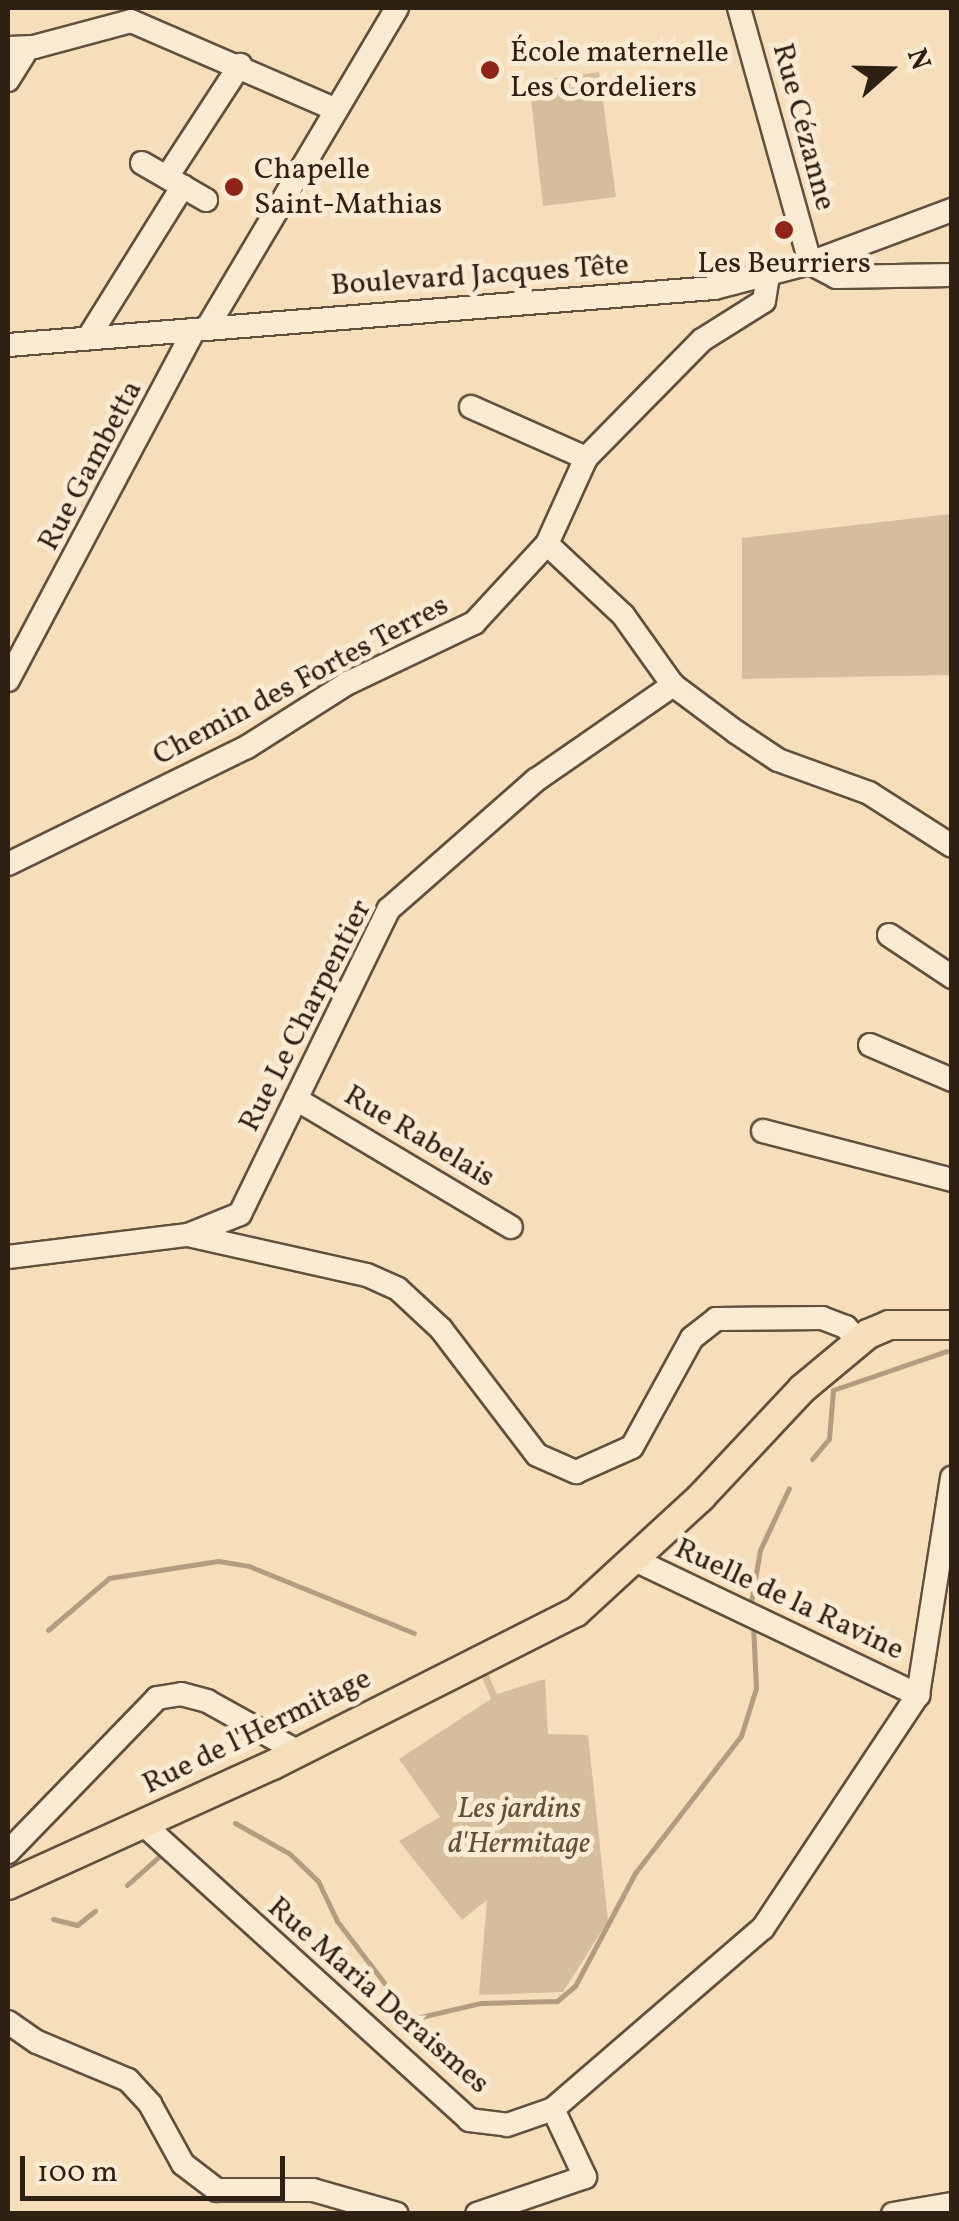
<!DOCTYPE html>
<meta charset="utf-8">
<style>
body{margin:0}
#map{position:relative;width:959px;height:2221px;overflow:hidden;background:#f6deba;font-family:Vollkorn,serif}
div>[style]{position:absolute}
.green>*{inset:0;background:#d4be9d}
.stream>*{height:5px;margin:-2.5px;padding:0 2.5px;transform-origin:2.5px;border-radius:2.5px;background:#b29d81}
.roads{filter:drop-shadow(2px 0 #60503c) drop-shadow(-2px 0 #60503c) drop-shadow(0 2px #60503c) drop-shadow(0 -2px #60503c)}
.minor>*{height:22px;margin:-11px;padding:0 11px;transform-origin:11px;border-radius:11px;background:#f9ead2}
.major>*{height:28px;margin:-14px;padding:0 14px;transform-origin:14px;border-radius:14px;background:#f6deba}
.dots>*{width:28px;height:28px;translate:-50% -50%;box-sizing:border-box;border:5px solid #f9ead2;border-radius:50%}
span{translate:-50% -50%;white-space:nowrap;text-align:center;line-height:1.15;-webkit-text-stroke:10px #f9ead2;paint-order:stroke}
.poi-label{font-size:30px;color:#2e2012}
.left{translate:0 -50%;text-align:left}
.street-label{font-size:30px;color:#2e2012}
.park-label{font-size:30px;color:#604f3c;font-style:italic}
.frame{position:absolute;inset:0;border:10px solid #2e2012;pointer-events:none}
.north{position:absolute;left:839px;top:20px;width:100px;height:100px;-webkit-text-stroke:8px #f9ead2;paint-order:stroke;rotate:70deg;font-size:28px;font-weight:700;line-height:40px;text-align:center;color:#2e2012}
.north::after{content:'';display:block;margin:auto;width:35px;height:45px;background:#2e2012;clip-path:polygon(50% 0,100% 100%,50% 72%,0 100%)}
.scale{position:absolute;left:20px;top:2156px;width:265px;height:45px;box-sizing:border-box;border:5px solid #2e2012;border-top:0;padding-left:12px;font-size:30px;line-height:35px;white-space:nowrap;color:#2e2012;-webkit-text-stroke:8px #f9ead2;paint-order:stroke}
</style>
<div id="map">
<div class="green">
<i style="clip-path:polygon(599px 72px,616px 197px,543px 206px,529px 82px)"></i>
<i style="clip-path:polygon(951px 514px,951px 675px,742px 679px,742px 538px)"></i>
<i style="clip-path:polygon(488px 1674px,497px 1694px,545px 1679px,548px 1734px,588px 1735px,608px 1921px,563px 1992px,479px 1995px,487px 1900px,462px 1920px,399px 1841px,440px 1817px,399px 1759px,491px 1699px,482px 1677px)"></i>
</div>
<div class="stream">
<i style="left:812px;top:1459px;width:26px;rotate:-50deg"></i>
<i style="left:829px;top:1439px;width:49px;rotate:-85.3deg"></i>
<i style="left:833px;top:1390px;width:120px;rotate:-18.9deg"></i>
<i style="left:750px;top:1608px;width:59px;rotate:-80.2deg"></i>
<i style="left:760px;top:1550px;width:68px;rotate:-64.9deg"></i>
<i style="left:48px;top:1630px;width:80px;rotate:-40.4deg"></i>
<i style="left:109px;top:1578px;width:110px;rotate:-8.9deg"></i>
<i style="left:218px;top:1561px;width:31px;rotate:9deg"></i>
<i style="left:249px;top:1566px;width:178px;rotate:22.1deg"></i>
<i style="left:235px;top:1823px;width:63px;rotate:29.4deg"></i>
<i style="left:290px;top:1854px;width:39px;rotate:44deg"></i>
<i style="left:318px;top:1881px;width:44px;rotate:64.6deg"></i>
<i style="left:337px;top:1921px;width:123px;rotate:52.6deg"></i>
<i style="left:412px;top:2019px;width:71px;rotate:-13.1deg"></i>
<i style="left:481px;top:2003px;width:76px;rotate:-1.5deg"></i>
<i style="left:557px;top:2001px;width:23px;rotate:-40deg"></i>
<i style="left:575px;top:1986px;width:128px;rotate:-62deg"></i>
<i style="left:635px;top:1873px;width:173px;rotate:-52.3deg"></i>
<i style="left:741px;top:1736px;width:50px;rotate:-72.6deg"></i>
<i style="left:756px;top:1688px;width:63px;rotate:-92.7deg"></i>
<i style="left:127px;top:1885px;width:48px;rotate:-41.6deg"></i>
<i style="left:53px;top:1919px;width:25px;rotate:14deg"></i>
<i style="left:77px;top:1925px;width:23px;rotate:-38deg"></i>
</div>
<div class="roads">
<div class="minor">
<i style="left:739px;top:8px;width:265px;rotate:74.4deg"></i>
<i style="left:810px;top:263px;width:152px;rotate:-20.5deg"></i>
<i style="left:8px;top:48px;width:26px;rotate:-2deg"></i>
<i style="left:34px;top:47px;width:100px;rotate:-15deg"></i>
<i style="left:131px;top:21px;width:221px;rotate:23.4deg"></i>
<i style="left:8px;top:80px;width:38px;rotate:-58deg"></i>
<i style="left:142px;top:163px;width:74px;rotate:30deg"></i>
<i style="left:167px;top:177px;width:134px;rotate:-56.9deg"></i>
<i style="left:207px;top:328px;width:372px;rotate:-59.3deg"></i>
<i style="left:88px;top:338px;width:179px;rotate:-58deg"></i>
<i style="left:8px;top:345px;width:708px;rotate:-4.62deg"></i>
<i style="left:714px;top:288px;width:99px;rotate:-14.6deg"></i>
<i style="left:810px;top:263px;width:30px;rotate:28deg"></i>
<i style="left:836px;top:277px;width:116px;rotate:-1deg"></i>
<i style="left:471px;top:407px;width:126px;rotate:23.9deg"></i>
<i style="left:547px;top:544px;width:104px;rotate:43.1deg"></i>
<i style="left:623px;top:615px;width:86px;rotate:54.5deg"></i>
<i style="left:673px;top:685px;width:79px;rotate:36.7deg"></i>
<i style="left:736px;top:732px;width:50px;rotate:33.7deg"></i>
<i style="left:778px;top:760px;width:97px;rotate:19.9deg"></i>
<i style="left:869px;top:793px;width:98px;rotate:32.6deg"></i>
<i style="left:8px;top:680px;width:396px;rotate:-62deg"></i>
<i style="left:8px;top:864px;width:266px;rotate:-26.1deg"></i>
<i style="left:247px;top:747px;width:120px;rotate:-32.4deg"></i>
<i style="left:348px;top:683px;width:140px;rotate:-25.5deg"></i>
<i style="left:474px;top:623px;width:108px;rotate:-47.3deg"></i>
<i style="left:547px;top:544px;width:94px;rotate:-65.6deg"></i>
<i style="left:586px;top:458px;width:165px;rotate:-45.5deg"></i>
<i style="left:702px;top:340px;width:73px;rotate:-32.2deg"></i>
<i style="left:764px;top:301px;width:24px;rotate:-81deg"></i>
<i style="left:889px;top:935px;width:76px;rotate:33.7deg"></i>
<i style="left:870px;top:1045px;width:89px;rotate:23.1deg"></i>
<i style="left:296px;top:1099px;width:250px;rotate:30.8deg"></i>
<i style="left:763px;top:1131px;width:195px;rotate:14.5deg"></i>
<i style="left:188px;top:1235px;width:56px;rotate:-22deg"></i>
<i style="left:240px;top:1214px;width:339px;rotate:-64deg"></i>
<i style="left:389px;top:909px;width:196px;rotate:-41.3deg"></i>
<i style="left:536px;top:780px;width:167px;rotate:-34.7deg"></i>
<i style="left:8px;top:1257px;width:181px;rotate:-7deg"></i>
<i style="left:188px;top:1235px;width:183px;rotate:12.6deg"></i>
<i style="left:367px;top:1275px;width:34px;rotate:24deg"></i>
<i style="left:398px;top:1289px;width:59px;rotate:42.9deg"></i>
<i style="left:441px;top:1329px;width:158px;rotate:52.7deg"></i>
<i style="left:537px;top:1455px;width:43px;rotate:23.6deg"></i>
<i style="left:576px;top:1472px;width:61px;rotate:-24.1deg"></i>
<i style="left:632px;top:1447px;width:124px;rotate:-61.2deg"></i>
<i style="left:692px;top:1338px;width:31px;rotate:-38deg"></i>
<i style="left:716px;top:1319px;width:106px;rotate:-0.5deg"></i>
<i style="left:822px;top:1318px;width:26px;rotate:21deg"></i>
<i style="left:846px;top:1327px;width:19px;rotate:51deg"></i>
<i style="left:635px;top:1560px;width:314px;rotate:25.5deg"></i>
<i style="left:142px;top:1823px;width:442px;rotate:42.2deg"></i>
<i style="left:469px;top:2120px;width:38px;rotate:7deg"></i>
<i style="left:507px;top:2125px;width:49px;rotate:-19.2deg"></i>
<i style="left:553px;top:2109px;width:277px;rotate:-40.8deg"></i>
<i style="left:763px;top:1928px;width:280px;rotate:-56.4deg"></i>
<i style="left:918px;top:1695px;width:220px;rotate:-81.1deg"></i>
<i style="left:8px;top:1852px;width:214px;rotate:-45.9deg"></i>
<i style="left:157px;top:1698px;width:24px;rotate:-9deg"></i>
<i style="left:181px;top:1694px;width:27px;rotate:15deg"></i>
<i style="left:207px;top:1701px;width:103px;rotate:29.1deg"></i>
<i style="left:8px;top:2022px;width:35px;rotate:35deg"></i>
<i style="left:37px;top:2042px;width:99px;rotate:22.7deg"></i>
<i style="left:128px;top:2080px;width:33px;rotate:47deg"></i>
<i style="left:150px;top:2104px;width:68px;rotate:61.2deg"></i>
<i style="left:183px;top:2164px;width:43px;rotate:37.4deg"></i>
<i style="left:217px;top:2190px;width:96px"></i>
<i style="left:313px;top:2190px;width:87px;rotate:15.9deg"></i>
<i style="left:477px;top:2214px;width:114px;rotate:-18.9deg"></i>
<i style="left:585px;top:2177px;width:75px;rotate:-115.2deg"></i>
<i style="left:893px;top:2214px;width:60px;rotate:-9.6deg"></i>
</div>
<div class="major">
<i style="left:8px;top:1885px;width:291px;rotate:-24.4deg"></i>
<i style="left:273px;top:1765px;width:339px;rotate:-26.8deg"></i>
<i style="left:576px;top:1612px;width:170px;rotate:-42.6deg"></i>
<i style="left:701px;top:1497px;width:148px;rotate:-46.9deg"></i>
<i style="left:802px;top:1389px;width:86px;rotate:-39.8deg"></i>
<i style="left:868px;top:1334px;width:23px;rotate:-23deg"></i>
<i style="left:889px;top:1325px;width:63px"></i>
</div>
</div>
<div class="dots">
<i style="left:490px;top:70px;background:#8f2418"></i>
<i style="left:234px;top:187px;background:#8f2418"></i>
<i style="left:784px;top:230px;background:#8f2418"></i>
</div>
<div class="poi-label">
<span class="left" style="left:510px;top:70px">École maternelle<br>Les Cordeliers</span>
<span class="left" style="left:254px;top:187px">Chapelle<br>Saint-Mathias</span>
<span style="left:784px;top:264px">Les Beurriers</span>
</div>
<div class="street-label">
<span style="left:803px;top:127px;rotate:75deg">Rue Cézanne</span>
<span style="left:480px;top:276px;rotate:-4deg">Boulevard Jacques Tête</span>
<span style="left:91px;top:466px;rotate:-62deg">Rue Gambetta</span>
<span style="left:301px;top:681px;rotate:-28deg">Chemin des Fortes Terres</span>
<span style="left:306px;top:1016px;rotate:-63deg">Rue Le Charpentier</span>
<span style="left:419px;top:1137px;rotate:31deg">Rue Rabelais</span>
<span style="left:789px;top:1600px;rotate:25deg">Ruelle de la Ravine</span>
<span style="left:257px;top:1732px;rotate:-26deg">Rue de l'Hermitage</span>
<span style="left:378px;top:1996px;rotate:41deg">Rue Maria Deraismes</span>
</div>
<div class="park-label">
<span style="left:519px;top:1826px">Les jardins<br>d'Hermitage</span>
</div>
<div class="frame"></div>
<div class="north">N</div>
<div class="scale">100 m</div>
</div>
